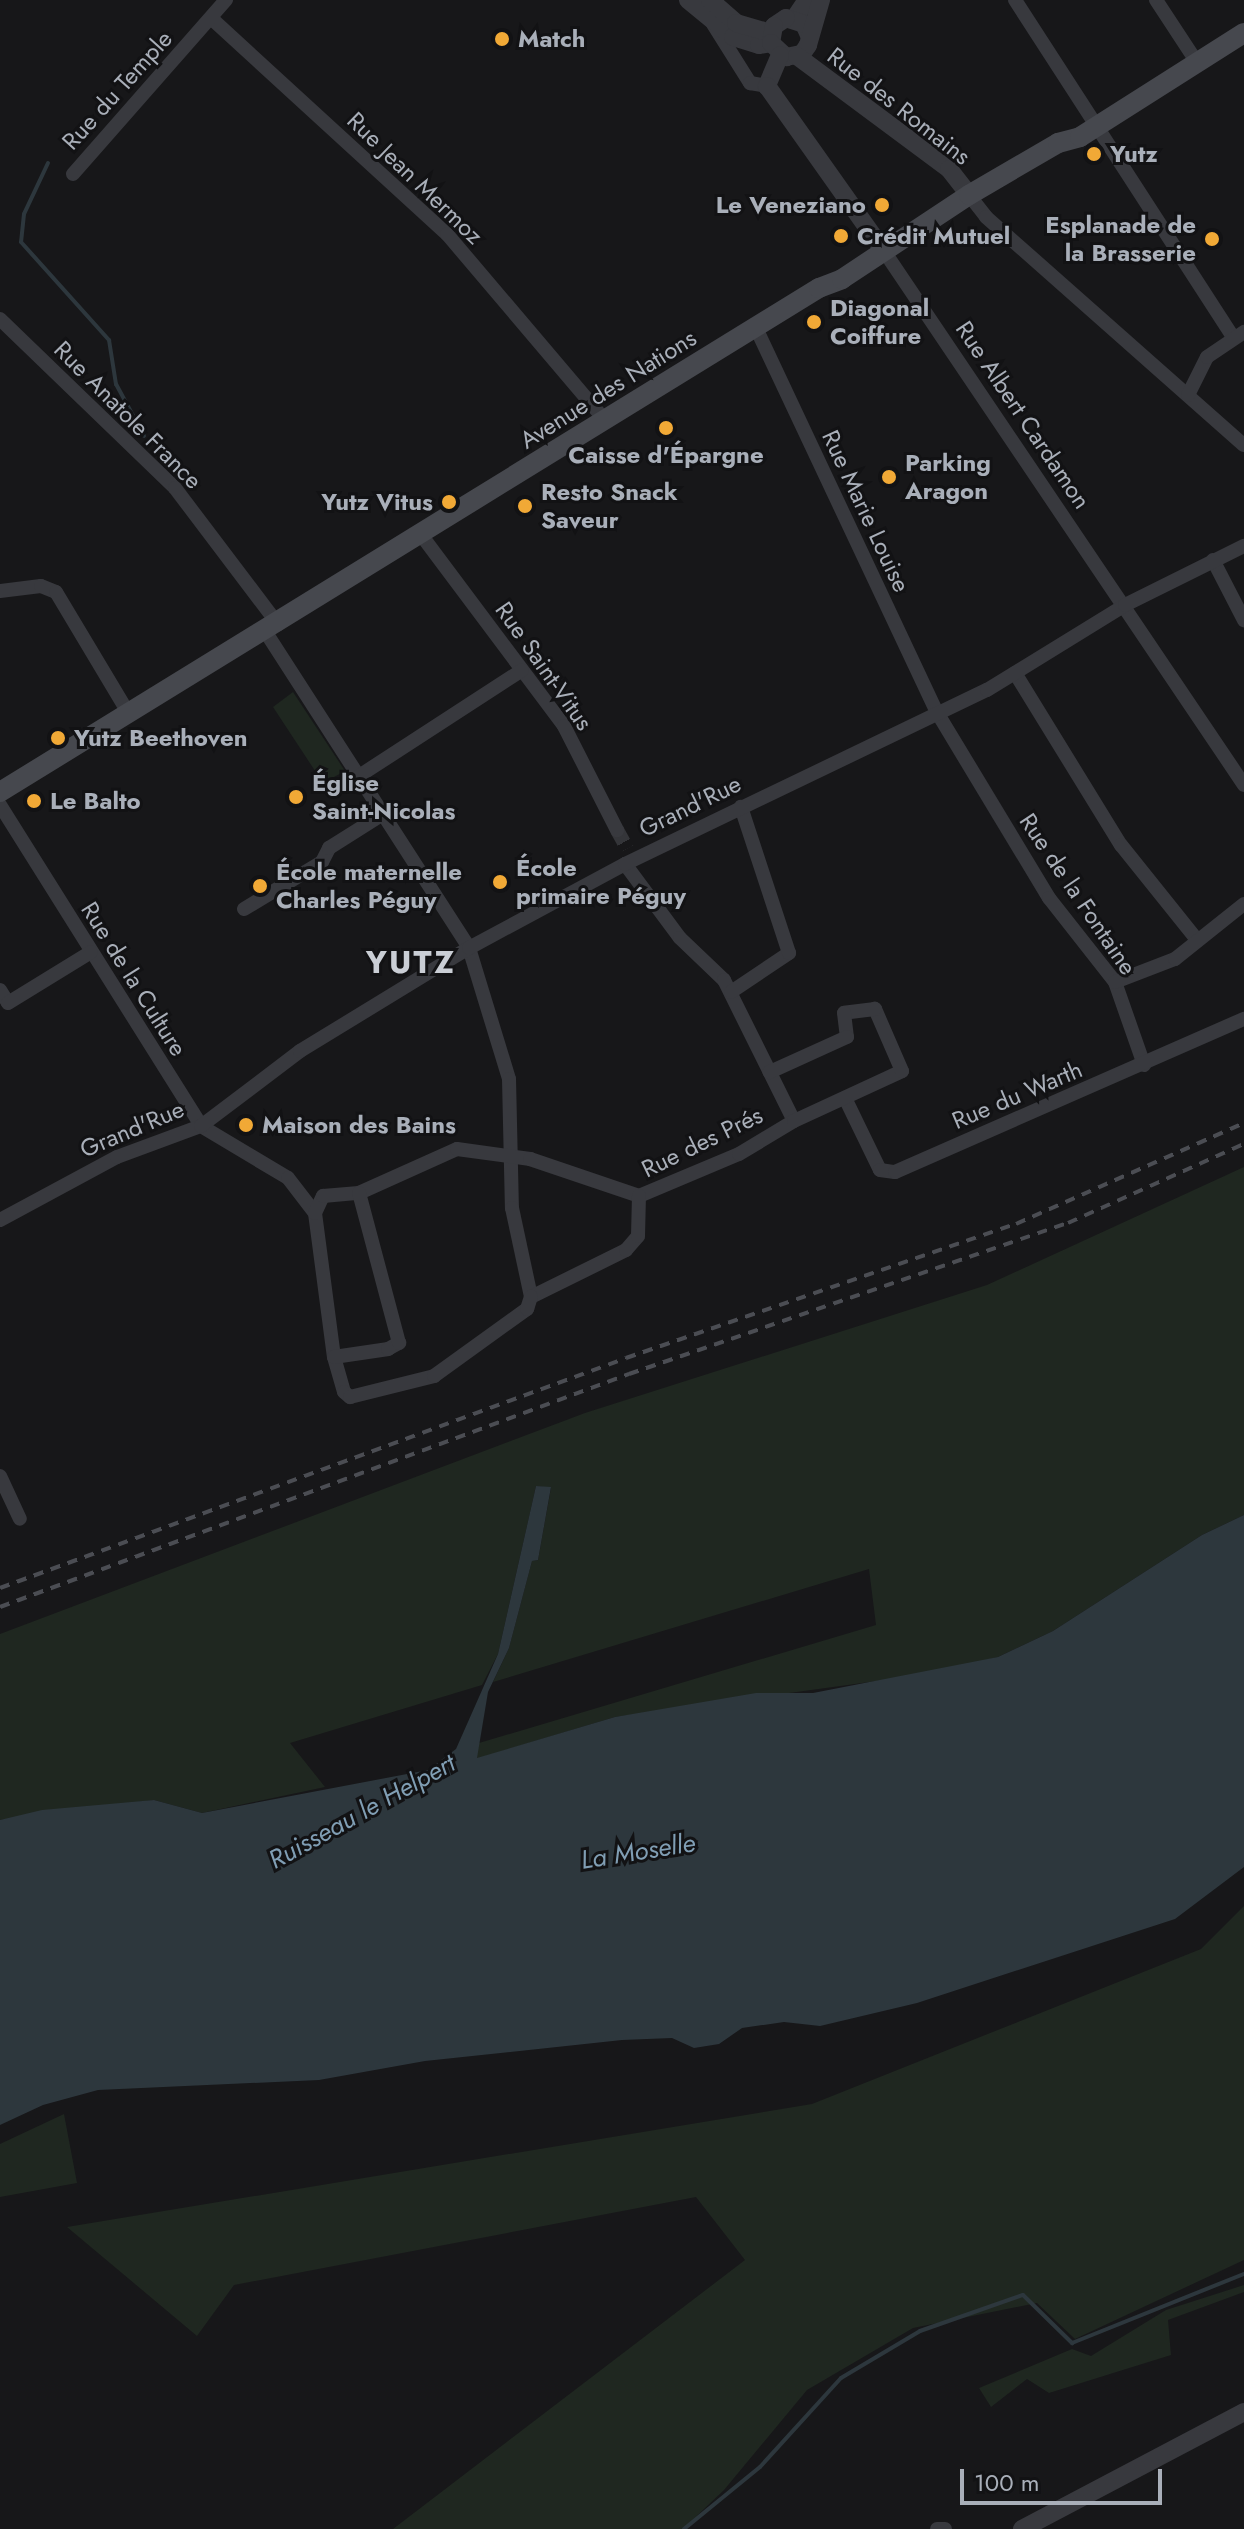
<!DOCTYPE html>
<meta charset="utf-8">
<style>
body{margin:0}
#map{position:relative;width:1244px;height:2529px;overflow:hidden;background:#171719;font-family:Jost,sans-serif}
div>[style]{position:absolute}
.green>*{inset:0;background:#1f2720}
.water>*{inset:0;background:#2d373d}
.stream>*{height:4px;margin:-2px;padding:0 2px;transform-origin:2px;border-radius:2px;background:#2d373d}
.minor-tunnel>*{height:14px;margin-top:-7px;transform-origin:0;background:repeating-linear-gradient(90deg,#343539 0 14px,transparent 0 21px)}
.minor>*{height:14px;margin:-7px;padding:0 7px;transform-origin:7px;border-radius:7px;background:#38393e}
.tertiary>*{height:18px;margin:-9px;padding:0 9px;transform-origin:9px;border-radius:9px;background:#38393e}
.secondary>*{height:20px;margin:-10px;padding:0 10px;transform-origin:10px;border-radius:10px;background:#46484e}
.rail>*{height:4px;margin-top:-2px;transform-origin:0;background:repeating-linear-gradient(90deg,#4b4d53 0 10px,transparent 0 18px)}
.dots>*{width:22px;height:22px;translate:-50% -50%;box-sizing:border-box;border:4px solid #121214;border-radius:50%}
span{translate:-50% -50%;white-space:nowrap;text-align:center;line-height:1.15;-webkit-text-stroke:6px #121214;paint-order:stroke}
.poi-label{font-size:24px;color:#a9afb9;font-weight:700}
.left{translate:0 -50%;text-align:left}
.right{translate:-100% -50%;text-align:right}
.street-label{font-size:24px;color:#a9afb9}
.water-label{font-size:26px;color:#809eb4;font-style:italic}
.district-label{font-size:32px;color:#caced5;font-weight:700;letter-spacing:2px}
.scale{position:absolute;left:960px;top:2469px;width:202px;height:36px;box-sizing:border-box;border:4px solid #a9afb9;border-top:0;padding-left:10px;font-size:24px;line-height:28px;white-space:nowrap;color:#a9afb9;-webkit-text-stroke:6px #121214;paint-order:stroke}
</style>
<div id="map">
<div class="green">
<i style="clip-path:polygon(293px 692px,345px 771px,323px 783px,273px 707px)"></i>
<i style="clip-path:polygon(1244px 1167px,1244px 1515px,1202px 1535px,1053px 1631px,998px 1657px,935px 1673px,615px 1717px,476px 1759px,479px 1743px,876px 1625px,869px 1569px,493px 1682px,509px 1648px,532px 1561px,538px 1560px,551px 1488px,536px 1486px,498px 1654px,482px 1685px,290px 1743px,325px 1787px,202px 1813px,154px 1800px,0 1820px,0 1634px,585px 1413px,987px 1285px)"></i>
<i style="clip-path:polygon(1244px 1906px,1244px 2260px,1075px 2339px,1037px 2303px,913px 2328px,807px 2390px,724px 2490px,683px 2529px,393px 2529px,745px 2260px,696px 2197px,234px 2285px,197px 2336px,67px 2227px,812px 2104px,1201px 1949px)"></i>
<i style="clip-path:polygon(64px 2114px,77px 2183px,0 2197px,0 2144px)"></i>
<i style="clip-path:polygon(1244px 2285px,1244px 2292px,1168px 2320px,1171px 2355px,1049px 2393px,1027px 2379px,991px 2407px,979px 2388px,1072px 2349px,1091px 2356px,1166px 2310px)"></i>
</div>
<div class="water">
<i style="clip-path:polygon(536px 1486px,551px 1487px,538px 1560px,532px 1561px,509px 1648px,488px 1692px,477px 1758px,615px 1717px,756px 1693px,813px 1693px,998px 1657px,1053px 1631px,1202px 1535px,1244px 1515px,1244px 1867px,1175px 1919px,917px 2003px,820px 2026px,784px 2022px,742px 2028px,719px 2044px,694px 2048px,672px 2038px,622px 2040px,425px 2061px,319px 2080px,98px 2090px,43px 2105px,0 2125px,0 1820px,42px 1810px,154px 1800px,202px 1813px,428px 1770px,456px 1749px,498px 1654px)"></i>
</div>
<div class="stream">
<i style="left:48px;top:163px;width:56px;rotate:115.2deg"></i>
<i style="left:24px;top:214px;width:28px;rotate:96deg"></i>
<i style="left:21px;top:242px;width:132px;rotate:48.1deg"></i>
<i style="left:109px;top:340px;width:45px;rotate:81deg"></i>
<i style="left:116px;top:384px;width:59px;rotate:61.7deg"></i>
<i style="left:684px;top:2529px;width:98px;rotate:-39.2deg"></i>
<i style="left:760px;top:2467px;width:120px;rotate:-47.7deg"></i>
<i style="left:841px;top:2378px;width:92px;rotate:-30.7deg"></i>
<i style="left:920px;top:2331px;width:109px;rotate:-19.3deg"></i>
<i style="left:1023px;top:2295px;width:69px;rotate:44.4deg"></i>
<i style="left:1072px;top:2343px;width:185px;rotate:-21.9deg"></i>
</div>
<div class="minor-tunnel">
<i style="left:617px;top:830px;width:21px;rotate:61deg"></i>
</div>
<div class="minor">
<i style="left:1015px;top:0;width:399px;rotate:57.1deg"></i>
<i style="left:1156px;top:0;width:77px;rotate:56.7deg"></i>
<i style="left:211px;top:18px;width:320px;rotate:42.5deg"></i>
<i style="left:447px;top:234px;width:244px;rotate:49.7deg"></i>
<i style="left:713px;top:24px;width:70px;rotate:57.9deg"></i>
<i style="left:750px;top:83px;width:17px;rotate:10deg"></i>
<i style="left:73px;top:174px;width:232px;rotate:-48.7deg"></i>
<i style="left:969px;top:195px;width:28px;rotate:52deg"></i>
<i style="left:986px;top:217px;width:344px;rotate:41.5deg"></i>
<i style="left:884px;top:251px;width:644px;rotate:56.01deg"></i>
<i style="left:0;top:319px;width:243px;rotate:44deg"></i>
<i style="left:175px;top:488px;width:171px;rotate:52.9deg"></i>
<i style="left:756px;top:328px;width:427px;rotate:64.8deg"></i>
<i style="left:938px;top:714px;width:215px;rotate:58.9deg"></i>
<i style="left:1049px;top:898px;width:107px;rotate:51.8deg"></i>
<i style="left:1115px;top:982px;width:88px;rotate:70.7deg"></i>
<i style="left:1188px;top:395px;width:42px;rotate:-63.4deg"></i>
<i style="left:1207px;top:357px;width:45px;rotate:-34deg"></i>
<i style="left:422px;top:536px;width:237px;rotate:53.2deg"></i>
<i style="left:564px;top:726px;width:117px;rotate:63deg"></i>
<i style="left:1213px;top:560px;width:68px;rotate:62.7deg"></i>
<i style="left:0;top:591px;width:41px;rotate:-7deg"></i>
<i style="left:41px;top:586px;width:16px;rotate:22deg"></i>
<i style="left:56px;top:592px;width:142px;rotate:59.1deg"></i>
<i style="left:265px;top:631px;width:377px;rotate:57.2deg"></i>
<i style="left:469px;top:948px;width:137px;rotate:73deg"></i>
<i style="left:509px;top:1079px;width:129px;rotate:88.7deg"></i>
<i style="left:512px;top:1208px;width:91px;rotate:77.9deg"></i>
<i style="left:1015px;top:673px;width:202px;rotate:58.4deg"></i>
<i style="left:1121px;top:845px;width:122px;rotate:51.3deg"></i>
<i style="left:359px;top:776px;width:194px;rotate:-33deg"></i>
<i style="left:0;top:805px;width:379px;rotate:57.9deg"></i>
<i style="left:201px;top:1126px;width:101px;rotate:30.9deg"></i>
<i style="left:288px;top:1178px;width:44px;rotate:52.4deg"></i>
<i style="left:315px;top:1213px;width:145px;rotate:82.5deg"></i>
<i style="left:334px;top:1357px;width:36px;rotate:74deg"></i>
<i style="left:344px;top:1392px;width:8px;rotate:40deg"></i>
<i style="left:625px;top:864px;width:92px;rotate:53.4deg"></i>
<i style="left:680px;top:938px;width:61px;rotate:43.7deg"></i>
<i style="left:724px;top:980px;width:157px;rotate:63.6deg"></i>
<i style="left:244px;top:909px;width:91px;rotate:-31.1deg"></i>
<i style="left:322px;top:862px;width:16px;rotate:-63deg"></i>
<i style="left:329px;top:848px;width:64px;rotate:-32.2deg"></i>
<i style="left:1115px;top:982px;width:64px;rotate:-21deg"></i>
<i style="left:1175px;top:959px;width:88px;rotate:-38.6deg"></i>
<i style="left:0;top:990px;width:15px;rotate:58deg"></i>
<i style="left:8px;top:1003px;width:97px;rotate:-31.6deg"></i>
<i style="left:731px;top:992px;width:70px;rotate:-33.9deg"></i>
<i style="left:789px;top:953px;width:154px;rotate:-108.2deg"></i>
<i style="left:845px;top:1098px;width:80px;rotate:64.1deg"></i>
<i style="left:880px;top:1170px;width:15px;rotate:8deg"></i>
<i style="left:895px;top:1172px;width:381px;rotate:-23.7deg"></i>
<i style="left:639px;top:1196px;width:108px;rotate:-22.8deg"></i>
<i style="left:739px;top:1154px;width:64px;rotate:-31deg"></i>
<i style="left:794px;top:1121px;width:119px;rotate:-24.8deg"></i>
<i style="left:902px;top:1071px;width:68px;rotate:-113.5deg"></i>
<i style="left:875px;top:1009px;width:31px;rotate:173deg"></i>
<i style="left:844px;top:1013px;width:24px;rotate:83deg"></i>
<i style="left:847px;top:1037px;width:85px;rotate:155.6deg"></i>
<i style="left:315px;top:1213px;width:19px;rotate:-65deg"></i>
<i style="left:323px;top:1196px;width:36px;rotate:-5deg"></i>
<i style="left:359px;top:1193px;width:107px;rotate:-24.2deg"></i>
<i style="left:457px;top:1149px;width:74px;rotate:7.8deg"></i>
<i style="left:530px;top:1159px;width:115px;rotate:18.7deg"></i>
<i style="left:0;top:1220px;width:133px;rotate:-28.3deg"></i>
<i style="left:117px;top:1157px;width:90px;rotate:-20.3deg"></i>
<i style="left:201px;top:1126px;width:124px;rotate:-37.1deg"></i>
<i style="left:300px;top:1051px;width:198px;rotate:-31.4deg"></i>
<i style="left:469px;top:948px;width:177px;rotate:-28.3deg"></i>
<i style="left:625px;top:864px;width:402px;rotate:-25.7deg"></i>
<i style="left:987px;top:690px;width:162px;rotate:-31.6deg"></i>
<i style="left:1125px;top:605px;width:133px;rotate:-26.4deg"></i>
<i style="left:531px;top:1297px;width:106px;rotate:-26.3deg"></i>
<i style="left:626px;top:1250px;width:18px;rotate:-49deg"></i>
<i style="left:638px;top:1236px;width:40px;rotate:-88.6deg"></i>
<i style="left:334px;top:1357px;width:55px;rotate:-8.4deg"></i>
<i style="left:388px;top:1349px;width:13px;rotate:-29deg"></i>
<i style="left:399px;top:1343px;width:155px;rotate:-104.9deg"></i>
<i style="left:350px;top:1397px;width:87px;rotate:-14deg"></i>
<i style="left:434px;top:1376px;width:115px;rotate:-35.8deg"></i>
<i style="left:527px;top:1309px;width:13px;rotate:-72deg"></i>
<i style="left:0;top:1476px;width:47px;rotate:65.1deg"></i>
<i style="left:937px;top:2529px;width:8px"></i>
</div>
<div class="tertiary">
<i style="left:688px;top:0;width:58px;rotate:39.4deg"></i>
<i style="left:733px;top:37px;width:27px;rotate:17deg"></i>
<i style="left:759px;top:45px;width:12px;rotate:-9deg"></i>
<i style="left:710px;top:0;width:35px;rotate:41deg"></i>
<i style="left:736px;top:23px;width:35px;rotate:16deg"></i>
<i style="left:794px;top:19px;width:23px;rotate:-56deg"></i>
<i style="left:809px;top:35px;width:12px;rotate:-114deg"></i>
<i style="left:804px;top:24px;width:19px;rotate:-162deg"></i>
<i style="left:786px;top:18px;width:14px;rotate:146deg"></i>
<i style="left:774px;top:26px;width:17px;rotate:100deg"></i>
<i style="left:771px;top:43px;width:21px;rotate:43deg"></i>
<i style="left:786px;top:57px;width:16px;rotate:-11deg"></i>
<i style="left:802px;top:54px;width:11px;rotate:-56deg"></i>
<i style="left:808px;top:45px;width:47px;rotate:-73.9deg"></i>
<i style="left:780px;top:55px;width:34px;rotate:113deg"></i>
<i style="left:767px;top:86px;width:202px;rotate:54.7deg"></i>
<i style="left:797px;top:56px;width:189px;rotate:36.6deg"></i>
<i style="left:949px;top:169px;width:33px;rotate:52deg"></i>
<i style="left:1022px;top:2529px;width:251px;rotate:-27.8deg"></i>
</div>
<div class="secondary">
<i style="left:0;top:792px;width:962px;rotate:-31.61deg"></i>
<i style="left:819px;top:288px;width:25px;rotate:-21deg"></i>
<i style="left:842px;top:279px;width:152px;rotate:-33.5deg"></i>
<i style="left:969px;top:195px;width:103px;rotate:-30.3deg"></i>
<i style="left:1058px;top:143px;width:23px;rotate:-15deg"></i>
<i style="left:1080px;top:137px;width:194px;rotate:-32.4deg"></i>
</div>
<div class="rail">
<i style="left:0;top:1588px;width:667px;rotate:-20.17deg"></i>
<i style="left:626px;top:1358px;width:412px;rotate:-19deg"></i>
<i style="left:1016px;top:1224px;width:249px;rotate:-23.9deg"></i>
<i style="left:0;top:1607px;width:671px;rotate:-20.33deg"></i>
<i style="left:629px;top:1374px;width:464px;rotate:-19deg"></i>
<i style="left:1068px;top:1223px;width:193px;rotate:-24.2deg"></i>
</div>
<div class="dots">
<i style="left:502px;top:39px;background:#f1a936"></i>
<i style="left:1094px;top:154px;background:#f1a936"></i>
<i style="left:882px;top:205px;background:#f1a936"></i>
<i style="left:841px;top:236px;background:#f1a936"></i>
<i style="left:1212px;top:239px;background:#f1a936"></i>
<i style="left:814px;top:322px;background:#f1a936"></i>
<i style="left:666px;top:428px;background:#f1a936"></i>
<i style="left:889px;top:477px;background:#f1a936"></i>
<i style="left:449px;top:502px;background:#f1a936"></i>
<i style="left:525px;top:506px;background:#f1a936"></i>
<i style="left:58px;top:738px;background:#f1a936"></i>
<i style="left:296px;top:797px;background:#f1a936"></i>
<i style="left:34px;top:801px;background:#f1a936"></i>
<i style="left:500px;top:882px;background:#f1a936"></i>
<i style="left:260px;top:886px;background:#f1a936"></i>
<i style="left:246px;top:1125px;background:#f1a936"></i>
</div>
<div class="poi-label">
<span class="left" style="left:518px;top:39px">Match</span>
<span class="left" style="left:1110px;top:154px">Yutz</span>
<span class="right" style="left:866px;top:205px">Le Veneziano</span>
<span class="right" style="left:1196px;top:239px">Esplanade de<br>la Brasserie</span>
<span class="left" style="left:857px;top:236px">Crédit Mutuel</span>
<span class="left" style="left:830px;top:322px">Diagonal<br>Coiffure</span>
<span style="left:666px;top:455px">Caisse d'Épargne</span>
<span class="left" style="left:905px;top:477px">Parking<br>Aragon</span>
<span class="left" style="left:541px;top:506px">Resto Snack<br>Saveur</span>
<span class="right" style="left:433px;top:502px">Yutz Vitus</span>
<span class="left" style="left:74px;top:738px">Yutz Beethoven</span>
<span class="left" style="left:312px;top:797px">Église<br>Saint-Nicolas</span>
<span class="left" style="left:50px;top:801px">Le Balto</span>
<span class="left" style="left:516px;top:882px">École<br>primaire Péguy</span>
<span class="left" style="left:276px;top:886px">École maternelle<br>Charles Péguy</span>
<span class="left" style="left:262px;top:1125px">Maison des Bains</span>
</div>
<div class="street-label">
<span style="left:117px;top:90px;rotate:-48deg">Rue du Temple</span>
<span style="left:899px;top:106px;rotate:38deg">Rue des Romains</span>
<span style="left:415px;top:178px;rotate:44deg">Rue Jean Mermoz</span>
<span style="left:608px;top:389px;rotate:-32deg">Avenue des Nations</span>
<span style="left:128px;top:415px;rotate:45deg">Rue Anatole France</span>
<span style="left:1023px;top:415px;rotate:56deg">Rue Albert Cardamon</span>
<span style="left:866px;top:511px;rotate:65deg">Rue Marie Louise</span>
<span style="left:544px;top:666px;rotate:55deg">Rue Saint-Vitus</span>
<span style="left:690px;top:806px;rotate:-26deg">Grand'Rue</span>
<span style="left:1078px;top:894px;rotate:56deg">Rue de la Fontaine</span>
<span style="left:134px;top:979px;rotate:58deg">Rue de la Culture</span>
<span style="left:1017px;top:1095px;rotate:-23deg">Rue du Warth</span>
<span style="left:132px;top:1129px;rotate:-23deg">Grand'Rue</span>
<span style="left:702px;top:1142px;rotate:-26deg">Rue des Prés</span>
</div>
<div class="water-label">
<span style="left:362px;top:1812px;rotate:-29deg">Ruisseau le Helpert</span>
<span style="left:638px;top:1852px;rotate:-9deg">La Moselle</span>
</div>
<div class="district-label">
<span style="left:411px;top:962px">YUTZ</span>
</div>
<div class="scale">100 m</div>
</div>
